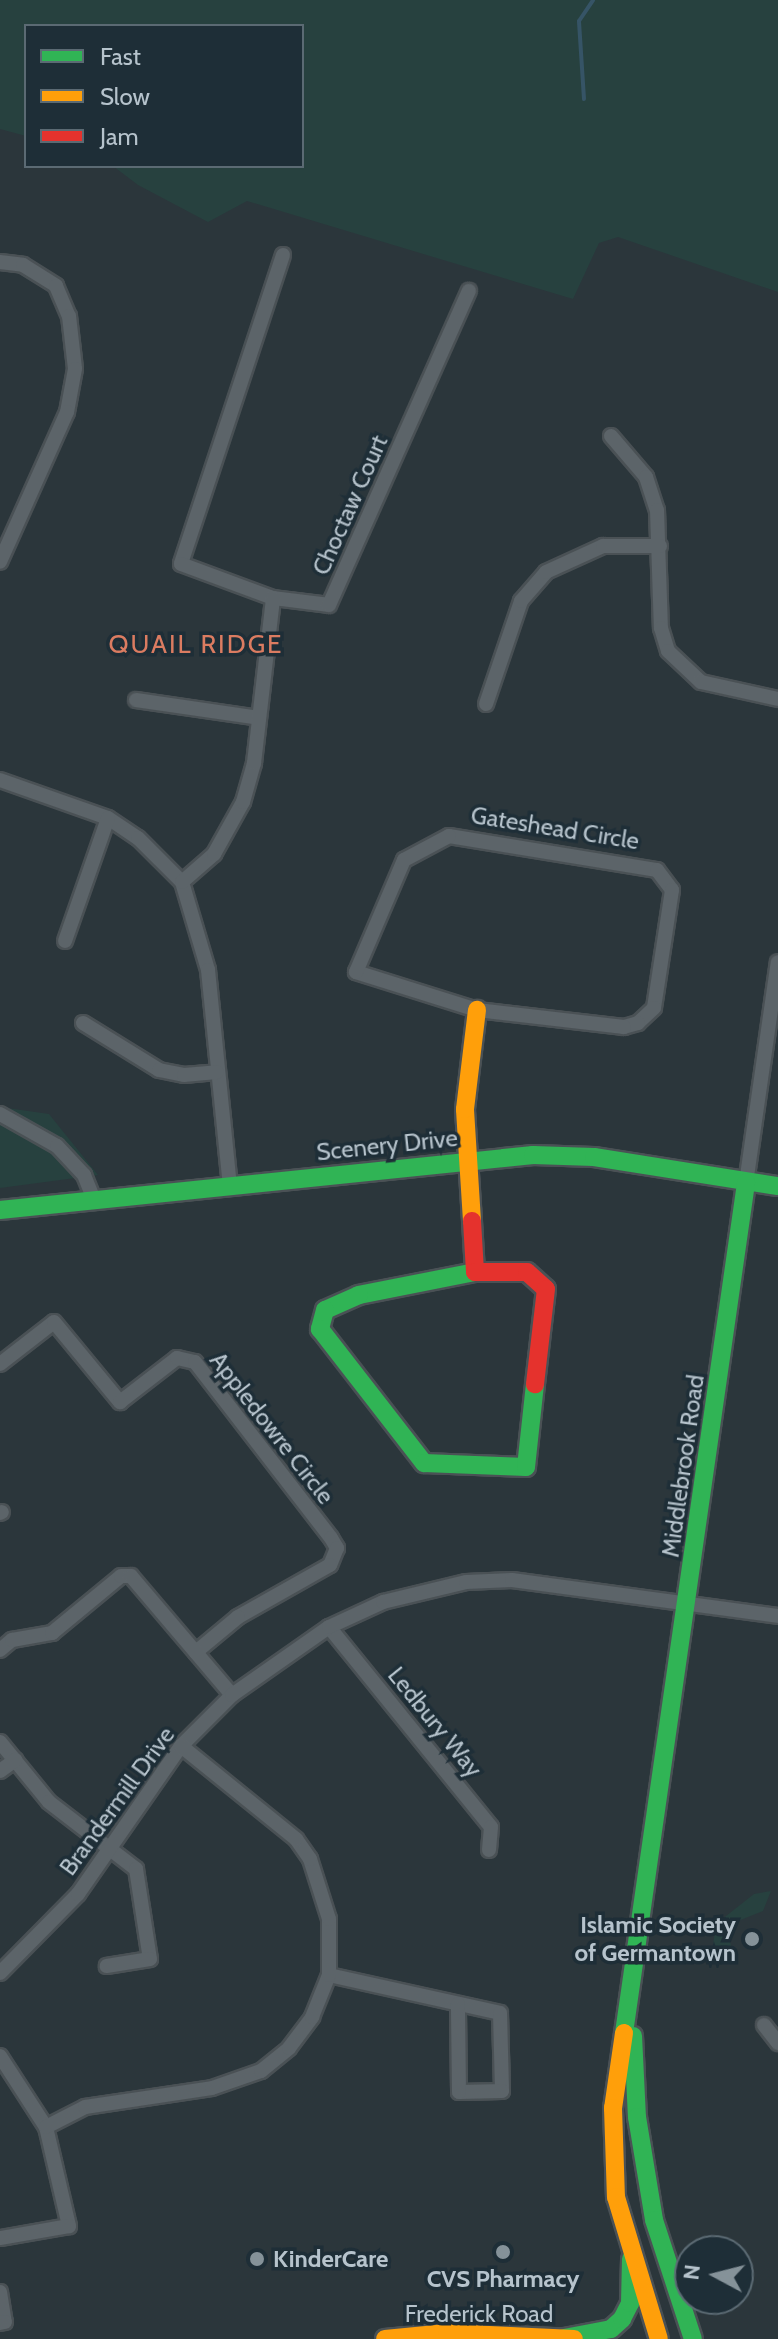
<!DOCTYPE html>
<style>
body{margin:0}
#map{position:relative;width:778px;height:2339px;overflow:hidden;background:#2b363b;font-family:Cabin,sans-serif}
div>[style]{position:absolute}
.green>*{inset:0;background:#27413f}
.stream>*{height:4px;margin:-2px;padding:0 2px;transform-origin:2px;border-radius:2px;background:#365466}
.roads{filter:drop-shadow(2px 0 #4a5155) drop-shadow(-2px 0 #4a5155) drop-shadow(0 2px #4a5155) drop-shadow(0 -2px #4a5155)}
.street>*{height:14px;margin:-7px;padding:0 7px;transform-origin:7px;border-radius:7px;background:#5c6469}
.fast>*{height:18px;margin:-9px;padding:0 9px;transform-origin:9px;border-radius:9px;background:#30b455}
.slow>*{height:18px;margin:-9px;padding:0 9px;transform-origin:9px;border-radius:9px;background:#ff9f0a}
.jam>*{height:18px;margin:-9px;padding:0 9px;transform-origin:9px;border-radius:9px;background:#e5322d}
.dots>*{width:22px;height:22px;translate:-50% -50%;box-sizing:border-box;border:4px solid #1e2e37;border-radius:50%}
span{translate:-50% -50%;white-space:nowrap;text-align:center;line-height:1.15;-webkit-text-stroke:7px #1e2e37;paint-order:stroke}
.street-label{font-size:24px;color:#b6c3cc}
.poi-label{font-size:24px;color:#b6c3cc;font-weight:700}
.right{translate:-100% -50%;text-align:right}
.left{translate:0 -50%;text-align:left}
.neighbourhood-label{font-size:26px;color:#db7c61;letter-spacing:2px}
.legend{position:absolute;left:24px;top:24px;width:280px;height:144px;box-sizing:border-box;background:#1e2e37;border:2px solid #5b6a73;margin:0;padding:10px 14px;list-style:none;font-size:24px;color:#b6c3cc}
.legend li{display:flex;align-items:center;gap:16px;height:40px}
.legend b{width:40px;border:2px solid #5b6a73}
.north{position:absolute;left:674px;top:2235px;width:80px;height:80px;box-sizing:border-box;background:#1e2e37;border:2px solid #5b6a73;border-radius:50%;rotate:277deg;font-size:22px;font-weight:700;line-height:32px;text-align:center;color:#b6c3cc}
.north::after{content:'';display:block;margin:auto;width:28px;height:36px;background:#859299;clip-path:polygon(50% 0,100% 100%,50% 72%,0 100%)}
</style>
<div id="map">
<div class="green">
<i style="clip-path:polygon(0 0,778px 0,778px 292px,618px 237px,599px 243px,573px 299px,247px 201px,208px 222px,138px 185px,113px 166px,302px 166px,302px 26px,26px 26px,26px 136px,0 129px)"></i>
<i style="clip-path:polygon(0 1107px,49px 1114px,98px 1175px,0 1188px)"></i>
<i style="clip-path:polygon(771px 1891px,763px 1911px,733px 1923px,735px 1929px,726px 1933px,731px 1945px,725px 1960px,711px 1959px,716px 1924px,754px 1894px)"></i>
</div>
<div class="stream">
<i style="left:584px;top:99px;width:78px;rotate:-93.7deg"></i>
<i style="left:579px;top:21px;width:25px;rotate:-56deg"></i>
</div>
<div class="roads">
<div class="street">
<i style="left:283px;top:255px;width:325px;rotate:108.3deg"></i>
<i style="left:181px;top:564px;width:98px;rotate:20.3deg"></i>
<i style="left:273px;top:598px;width:56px;rotate:7.1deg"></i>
<i style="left:329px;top:605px;width:344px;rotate:-66deg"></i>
<i style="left:0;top:262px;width:23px;rotate:7deg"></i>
<i style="left:23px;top:265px;width:39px;rotate:32deg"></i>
<i style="left:56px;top:286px;width:33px;rotate:67deg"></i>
<i style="left:69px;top:316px;width:53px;rotate:83.5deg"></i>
<i style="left:75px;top:369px;width:44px;rotate:100.5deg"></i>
<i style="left:67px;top:412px;width:164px;rotate:114.1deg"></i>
<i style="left:611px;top:436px;width:54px;rotate:49.5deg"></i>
<i style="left:646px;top:477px;width:35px;rotate:72deg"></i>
<i style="left:657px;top:510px;width:118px;rotate:88.1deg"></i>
<i style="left:661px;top:628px;width:24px;rotate:73deg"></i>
<i style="left:668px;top:651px;width:45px;rotate:43.2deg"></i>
<i style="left:701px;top:682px;width:79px;rotate:12.4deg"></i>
<i style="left:136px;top:700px;width:124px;rotate:8.3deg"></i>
<i style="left:486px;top:704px;width:109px;rotate:-71.2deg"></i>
<i style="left:521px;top:601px;width:38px;rotate:-49deg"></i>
<i style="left:546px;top:572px;width:63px;rotate:-24.5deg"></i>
<i style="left:603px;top:546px;width:57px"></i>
<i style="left:0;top:780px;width:114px;rotate:19.4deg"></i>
<i style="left:108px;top:818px;width:36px;rotate:34deg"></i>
<i style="left:138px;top:838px;width:62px;rotate:45deg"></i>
<i style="left:182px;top:882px;width:92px;rotate:73.5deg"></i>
<i style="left:208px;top:970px;width:217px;rotate:84.2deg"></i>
<i style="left:449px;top:836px;width:211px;rotate:9.3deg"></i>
<i style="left:657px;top:870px;width:25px;rotate:53deg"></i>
<i style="left:672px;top:890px;width:119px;rotate:98.7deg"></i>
<i style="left:654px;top:1008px;width:22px;rotate:137deg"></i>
<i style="left:638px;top:1023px;width:15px;rotate:164deg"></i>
<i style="left:624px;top:1027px;width:148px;rotate:-173.4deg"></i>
<i style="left:477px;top:1010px;width:127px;rotate:-162.6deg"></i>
<i style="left:356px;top:972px;width:122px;rotate:-66.8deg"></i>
<i style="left:404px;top:860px;width:51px;rotate:-28.1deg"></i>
<i style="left:182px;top:882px;width:43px;rotate:-41.2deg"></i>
<i style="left:214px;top:854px;width:60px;rotate:-60.9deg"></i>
<i style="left:243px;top:802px;width:41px;rotate:-74.2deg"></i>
<i style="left:254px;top:763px;width:166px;rotate:-83.4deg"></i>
<i style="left:65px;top:941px;width:130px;rotate:-70.7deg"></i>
<i style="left:83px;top:1023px;width:89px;rotate:31.7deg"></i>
<i style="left:159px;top:1070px;width:25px;rotate:11deg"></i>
<i style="left:184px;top:1075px;width:33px;rotate:-5deg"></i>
<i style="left:0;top:1114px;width:65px;rotate:29.3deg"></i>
<i style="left:57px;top:1146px;width:40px;rotate:47deg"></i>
<i style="left:84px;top:1175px;width:27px;rotate:68deg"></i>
<i style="left:746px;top:1183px;width:223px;rotate:-81.8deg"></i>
<i style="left:0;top:1364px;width:68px;rotate:-37.9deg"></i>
<i style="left:54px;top:1322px;width:104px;rotate:50.5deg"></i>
<i style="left:120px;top:1402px;width:72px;rotate:-37.7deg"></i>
<i style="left:177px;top:1358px;width:18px;rotate:13deg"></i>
<i style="left:195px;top:1362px;width:222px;rotate:52.3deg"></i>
<i style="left:331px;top:1538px;width:12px;rotate:59deg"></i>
<i style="left:337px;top:1548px;width:18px;rotate:112deg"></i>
<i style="left:330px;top:1565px;width:106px;rotate:150.5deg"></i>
<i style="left:238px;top:1617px;width:55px;rotate:140.2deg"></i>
<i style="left:0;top:1513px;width:2px;rotate:-27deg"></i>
<i style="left:329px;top:1627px;width:257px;rotate:51deg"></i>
<i style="left:491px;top:1827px;width:23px;rotate:95deg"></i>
<i style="left:0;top:1650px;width:16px;rotate:-40deg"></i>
<i style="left:12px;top:1640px;width:41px;rotate:-9.9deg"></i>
<i style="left:52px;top:1633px;width:89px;rotate:-39.6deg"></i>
<i style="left:121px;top:1576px;width:10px"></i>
<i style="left:131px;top:1576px;width:156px;rotate:49.7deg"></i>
<i style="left:0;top:1742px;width:77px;rotate:50.8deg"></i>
<i style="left:49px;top:1802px;width:110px;rotate:37.6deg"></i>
<i style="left:136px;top:1869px;width:91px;rotate:81.2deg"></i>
<i style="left:150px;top:1959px;width:44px;rotate:170.8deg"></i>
<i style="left:0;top:1771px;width:19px;rotate:-36deg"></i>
<i style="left:0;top:1973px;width:111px;rotate:-45.4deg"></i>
<i style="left:78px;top:1894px;width:180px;rotate:-55.2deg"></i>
<i style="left:181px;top:1746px;width:72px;rotate:-45deg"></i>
<i style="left:232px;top:1695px;width:118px;rotate:-35deg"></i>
<i style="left:329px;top:1627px;width:60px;rotate:-24.8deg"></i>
<i style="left:383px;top:1602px;width:85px;rotate:-13.5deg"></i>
<i style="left:466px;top:1582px;width:46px;rotate:-2.5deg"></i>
<i style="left:512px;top:1580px;width:268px;rotate:7.7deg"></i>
<i style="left:329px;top:1975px;width:175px;rotate:12.5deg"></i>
<i style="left:500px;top:2013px;width:78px;rotate:88.5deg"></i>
<i style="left:502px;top:2091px;width:43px;rotate:178.7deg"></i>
<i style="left:459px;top:2092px;width:88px;rotate:-90.7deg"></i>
<i style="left:764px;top:2025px;width:23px;rotate:52deg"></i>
<i style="left:0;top:2056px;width:85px;rotate:57.1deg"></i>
<i style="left:46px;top:2127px;width:102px;rotate:76.9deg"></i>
<i style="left:69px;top:2226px;width:70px;rotate:170.1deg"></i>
<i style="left:46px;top:2127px;width:44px;rotate:-27.1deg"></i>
<i style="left:85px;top:2107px;width:128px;rotate:-8.5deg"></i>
<i style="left:212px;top:2088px;width:52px;rotate:-19.1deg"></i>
<i style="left:261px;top:2071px;width:36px;rotate:-39deg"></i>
<i style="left:289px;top:2048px;width:39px;rotate:-53deg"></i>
<i style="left:312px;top:2017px;width:45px;rotate:-68deg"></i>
<i style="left:329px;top:1975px;width:56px;rotate:-90deg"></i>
<i style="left:329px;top:1919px;width:63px;rotate:-107.6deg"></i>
<i style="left:310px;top:1859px;width:24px;rotate:-125deg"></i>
<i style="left:296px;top:1839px;width:148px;rotate:-141deg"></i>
<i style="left:0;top:2292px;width:30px;rotate:81deg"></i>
<i style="left:5px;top:2322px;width:5px;rotate:169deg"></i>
</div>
<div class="fast">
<i style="left:0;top:1210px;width:536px;rotate:-5.89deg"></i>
<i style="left:533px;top:1155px;width:61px;rotate:1.9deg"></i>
<i style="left:594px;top:1157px;width:186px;rotate:9deg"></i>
<i style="left:475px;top:1272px;width:118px;rotate:168.8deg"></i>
<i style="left:359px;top:1295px;width:37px;rotate:156deg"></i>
<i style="left:325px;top:1310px;width:20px;rotate:105deg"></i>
<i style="left:320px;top:1329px;width:170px;rotate:52.2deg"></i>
<i style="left:424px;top:1463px;width:102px;rotate:2.2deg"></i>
<i style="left:526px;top:1467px;width:83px;rotate:-83.8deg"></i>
<i style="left:624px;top:2033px;width:859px;rotate:-81.83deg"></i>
<i style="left:633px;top:2036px;width:81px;rotate:87.2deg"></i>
<i style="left:637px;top:2117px;width:104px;rotate:80.6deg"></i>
<i style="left:654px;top:2220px;width:125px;rotate:71.9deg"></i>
<i style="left:564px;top:2338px;width:48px;rotate:-10.8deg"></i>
<i style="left:611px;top:2329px;width:15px;rotate:-42deg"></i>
<i style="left:622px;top:2319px;width:18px;rotate:-63deg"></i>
<i style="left:630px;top:2303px;width:44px;rotate:-88.7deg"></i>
</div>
<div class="slow">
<i style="left:472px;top:1221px;width:112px;rotate:-93.6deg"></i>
<i style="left:465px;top:1109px;width:100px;rotate:-83.1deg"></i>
<i style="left:624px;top:2033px;width:76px;rotate:98.3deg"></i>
<i style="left:613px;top:2108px;width:89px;rotate:88.1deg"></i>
<i style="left:616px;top:2197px;width:148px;rotate:73.2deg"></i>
<i style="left:385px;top:2339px;width:62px;rotate:-5.5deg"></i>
<i style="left:447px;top:2333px;width:127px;rotate:2.7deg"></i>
</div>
<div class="jam">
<i style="left:472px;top:1221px;width:51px;rotate:86.6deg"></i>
<i style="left:475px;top:1272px;width:52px"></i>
<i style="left:527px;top:1272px;width:25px;rotate:42deg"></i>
<i style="left:546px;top:1289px;width:96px;rotate:96.6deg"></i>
</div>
</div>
<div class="dots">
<i style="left:752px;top:1939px;background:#859299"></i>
<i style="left:503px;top:2252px;background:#859299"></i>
<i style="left:257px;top:2259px;background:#859299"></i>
</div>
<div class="street-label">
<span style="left:350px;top:505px;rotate:-66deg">Choctaw Court</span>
<span style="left:555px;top:828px;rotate:9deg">Gateshead Circle</span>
<span style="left:387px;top:1145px;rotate:-6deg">Scenery Drive</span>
<span style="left:272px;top:1428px;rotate:52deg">Appledowre Circle</span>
<span style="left:683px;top:1466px;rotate:-82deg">Middlebrook Road</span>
<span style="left:435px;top:1722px;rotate:51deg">Ledbury Way</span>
<span style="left:117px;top:1801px;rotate:-54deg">Brandermill Drive</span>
<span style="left:479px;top:2314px">Frederick Road</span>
</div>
<div class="poi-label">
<span class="right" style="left:736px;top:1939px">Islamic Society<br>of Germantown</span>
<span class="left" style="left:273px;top:2259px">KinderCare</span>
<span style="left:503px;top:2279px">CVS Pharmacy</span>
</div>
<div class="neighbourhood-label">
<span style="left:196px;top:645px">QUAIL RIDGE</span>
</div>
<ul class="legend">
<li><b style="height:10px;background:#30b455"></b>Fast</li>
<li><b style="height:10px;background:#ff9f0a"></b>Slow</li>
<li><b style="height:10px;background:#e5322d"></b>Jam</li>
</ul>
<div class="north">N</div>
</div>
